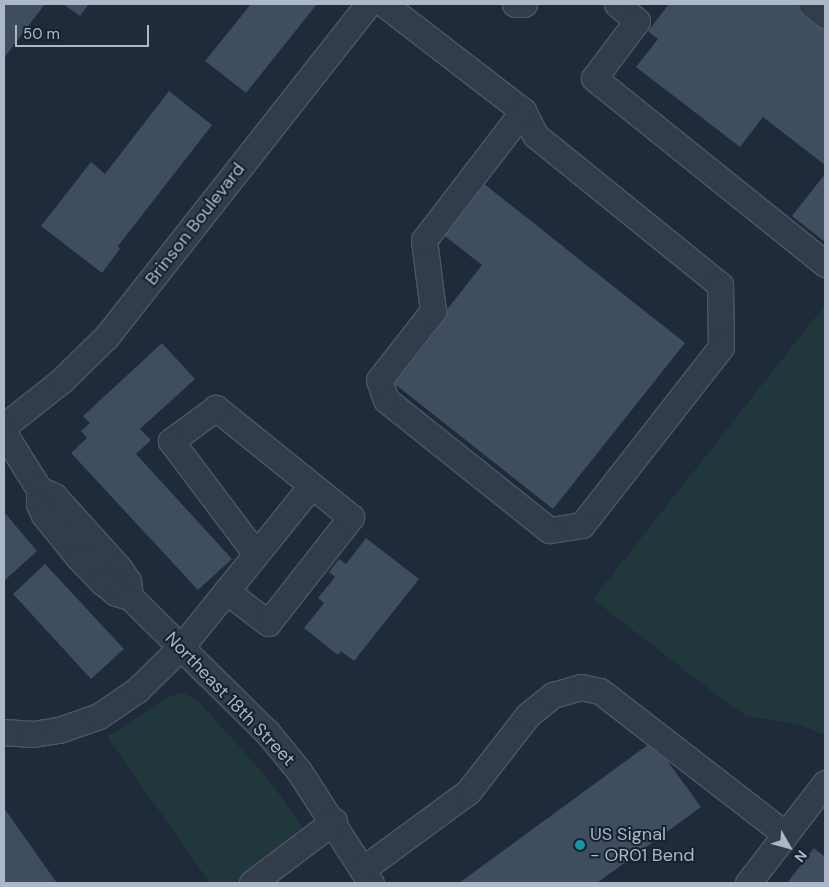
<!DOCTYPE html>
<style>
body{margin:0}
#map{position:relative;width:829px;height:887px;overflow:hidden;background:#1f2a3a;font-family:"DM Sans",sans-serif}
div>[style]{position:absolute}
.green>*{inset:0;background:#20383b}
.building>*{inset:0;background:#3f4d60}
.roads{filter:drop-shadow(1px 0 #4d5765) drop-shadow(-1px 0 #4d5765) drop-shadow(0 1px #4d5765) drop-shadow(0 -1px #4d5765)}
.minor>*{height:25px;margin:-12.5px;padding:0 12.5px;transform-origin:12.5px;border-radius:12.5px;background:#323c4a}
.dots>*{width:14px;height:14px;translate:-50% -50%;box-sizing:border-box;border:2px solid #18212f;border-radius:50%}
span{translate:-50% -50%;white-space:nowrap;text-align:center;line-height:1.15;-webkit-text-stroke:4px #18212f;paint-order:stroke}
.street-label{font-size:18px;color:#adb7c7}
.poi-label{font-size:18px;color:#adb7c7}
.left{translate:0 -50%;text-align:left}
.frame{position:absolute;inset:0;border:5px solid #adb7c7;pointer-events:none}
.north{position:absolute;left:764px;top:822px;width:50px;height:50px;-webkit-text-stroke:4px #18212f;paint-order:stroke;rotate:128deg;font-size:14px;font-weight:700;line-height:20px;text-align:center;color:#adb7c7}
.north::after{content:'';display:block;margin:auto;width:18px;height:22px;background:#adb7c7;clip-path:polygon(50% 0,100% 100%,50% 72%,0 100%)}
.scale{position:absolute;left:15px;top:25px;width:134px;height:22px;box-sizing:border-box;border:2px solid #adb7c7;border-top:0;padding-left:6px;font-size:15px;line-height:18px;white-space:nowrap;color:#adb7c7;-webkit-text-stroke:4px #18212f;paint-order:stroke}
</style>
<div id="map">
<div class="green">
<i style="clip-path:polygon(825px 305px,825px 735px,796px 724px,747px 716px,732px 707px,593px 599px)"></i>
<i style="clip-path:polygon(183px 693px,195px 698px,231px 737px,272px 784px,307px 834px,244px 883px,210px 883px,107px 737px,169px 697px)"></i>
</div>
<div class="building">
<i style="clip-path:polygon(4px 4px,45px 4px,4px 58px)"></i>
<i style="clip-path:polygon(63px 4px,89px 4px,80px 16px)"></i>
<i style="clip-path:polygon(251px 4px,317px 4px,246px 93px,205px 61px)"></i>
<i style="clip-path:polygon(669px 4px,806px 4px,825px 19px,825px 165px,763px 117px,740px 147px,636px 67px,658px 39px,648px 31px)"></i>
<i style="clip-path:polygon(169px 91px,212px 125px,118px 246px,120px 249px,102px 273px,41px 226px,91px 162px,105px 174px)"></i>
<i style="clip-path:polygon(825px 174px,825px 242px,792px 216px)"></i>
<i style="clip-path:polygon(483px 183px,685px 343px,553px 509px,391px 381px,482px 265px,442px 234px)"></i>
<i style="clip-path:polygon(162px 343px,195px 379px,140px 429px,151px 440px,136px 454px,232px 559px,198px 590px,71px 453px,87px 438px,81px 431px,90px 423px,83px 416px)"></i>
<i style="clip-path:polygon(4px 512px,37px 551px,4px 581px)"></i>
<i style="clip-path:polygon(366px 538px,419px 579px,354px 661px,341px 651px,338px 655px,304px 628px,324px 603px,318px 598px,335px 577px,329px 572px,339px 559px,346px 564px)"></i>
<i style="clip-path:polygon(45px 564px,124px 649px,91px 679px,13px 594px)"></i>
<i style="clip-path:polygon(653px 741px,701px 807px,597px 883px,459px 883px)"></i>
<i style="clip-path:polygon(4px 808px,57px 883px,4px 883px)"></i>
<i style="clip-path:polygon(814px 848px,825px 857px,825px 883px,787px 883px)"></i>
</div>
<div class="roads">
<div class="minor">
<i style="left:384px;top:4px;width:175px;rotate:37.6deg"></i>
<i style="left:523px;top:111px;width:27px;rotate:63deg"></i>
<i style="left:535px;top:135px;width:238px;rotate:39deg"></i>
<i style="left:720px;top:285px;width:62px;rotate:89.1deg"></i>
<i style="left:721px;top:347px;width:226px;rotate:128deg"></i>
<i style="left:582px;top:525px;width:33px;rotate:171deg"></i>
<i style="left:549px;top:530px;width:208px;rotate:-141.4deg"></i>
<i style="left:386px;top:400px;width:21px;rotate:-109deg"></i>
<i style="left:379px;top:380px;width:88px;rotate:-52deg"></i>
<i style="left:433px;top:311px;width:72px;rotate:-97.2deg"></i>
<i style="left:424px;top:240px;width:163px;rotate:-52.5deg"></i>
<i style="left:515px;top:4px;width:9px"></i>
<i style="left:617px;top:4px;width:26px;rotate:40deg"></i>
<i style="left:637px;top:21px;width:71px;rotate:127deg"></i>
<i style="left:594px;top:78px;width:297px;rotate:38.8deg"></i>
<i style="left:811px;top:4px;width:18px;rotate:38deg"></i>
<i style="left:4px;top:426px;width:73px;rotate:-38.3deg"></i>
<i style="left:61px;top:381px;width:64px;rotate:-44.4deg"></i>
<i style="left:107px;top:336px;width:422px;rotate:-51.8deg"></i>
<i style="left:4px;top:433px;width:66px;rotate:58deg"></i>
<i style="left:39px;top:489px;width:17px;rotate:25deg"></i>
<i style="left:54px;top:496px;width:97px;rotate:47.9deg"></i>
<i style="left:119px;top:568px;width:16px;rotate:55deg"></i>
<i style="left:128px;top:581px;width:16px;rotate:83deg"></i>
<i style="left:39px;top:489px;width:15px;rotate:90deg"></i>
<i style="left:39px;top:504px;width:12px;rotate:66deg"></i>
<i style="left:44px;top:515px;width:54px;rotate:51deg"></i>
<i style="left:78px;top:557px;width:35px;rotate:46deg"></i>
<i style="left:102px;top:582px;width:18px;rotate:38deg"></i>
<i style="left:116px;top:593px;width:15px;rotate:16deg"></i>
<i style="left:130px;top:597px;width:192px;rotate:44.6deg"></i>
<i style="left:267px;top:732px;width:50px;rotate:50.6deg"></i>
<i style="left:299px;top:771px;width:133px;rotate:57.3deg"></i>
<i style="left:226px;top:591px;width:53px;rotate:37.3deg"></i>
<i style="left:268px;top:623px;width:135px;rotate:-51.9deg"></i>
<i style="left:351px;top:517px;width:174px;rotate:-141.1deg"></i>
<i style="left:216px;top:408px;width:56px;rotate:143.7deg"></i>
<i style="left:171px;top:441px;width:141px;rotate:53deg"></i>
<i style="left:4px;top:732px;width:29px;rotate:4deg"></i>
<i style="left:33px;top:734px;width:26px;rotate:-9deg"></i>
<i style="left:59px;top:730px;width:42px;rotate:-19.3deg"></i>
<i style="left:99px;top:716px;width:46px;rotate:-34.4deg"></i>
<i style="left:137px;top:690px;width:63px;rotate:-44.4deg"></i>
<i style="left:182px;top:646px;width:206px;rotate:-51.1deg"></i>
<i style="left:363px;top:869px;width:130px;rotate:-36.3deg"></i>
<i style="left:468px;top:792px;width:98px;rotate:-52.1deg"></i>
<i style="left:528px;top:715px;width:32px;rotate:-39deg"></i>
<i style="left:553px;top:695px;width:29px;rotate:-16deg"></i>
<i style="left:581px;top:687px;width:19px;rotate:12deg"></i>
<i style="left:600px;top:691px;width:234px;rotate:37.7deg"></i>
<i style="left:252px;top:883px;width:103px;rotate:-37.1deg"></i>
<i style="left:748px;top:883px;width:126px;rotate:-52.4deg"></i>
</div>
</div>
<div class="dots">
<i style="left:580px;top:845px;background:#0f9aa8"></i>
</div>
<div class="street-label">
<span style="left:195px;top:224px;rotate:-52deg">Brinson Boulevard</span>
<span style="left:230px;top:699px;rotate:46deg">Northeast 18th Street</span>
</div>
<div class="poi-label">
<span class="left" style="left:590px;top:845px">US Signal<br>- OR01 Bend</span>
</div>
<div class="frame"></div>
<div class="north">N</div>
<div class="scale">50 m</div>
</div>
